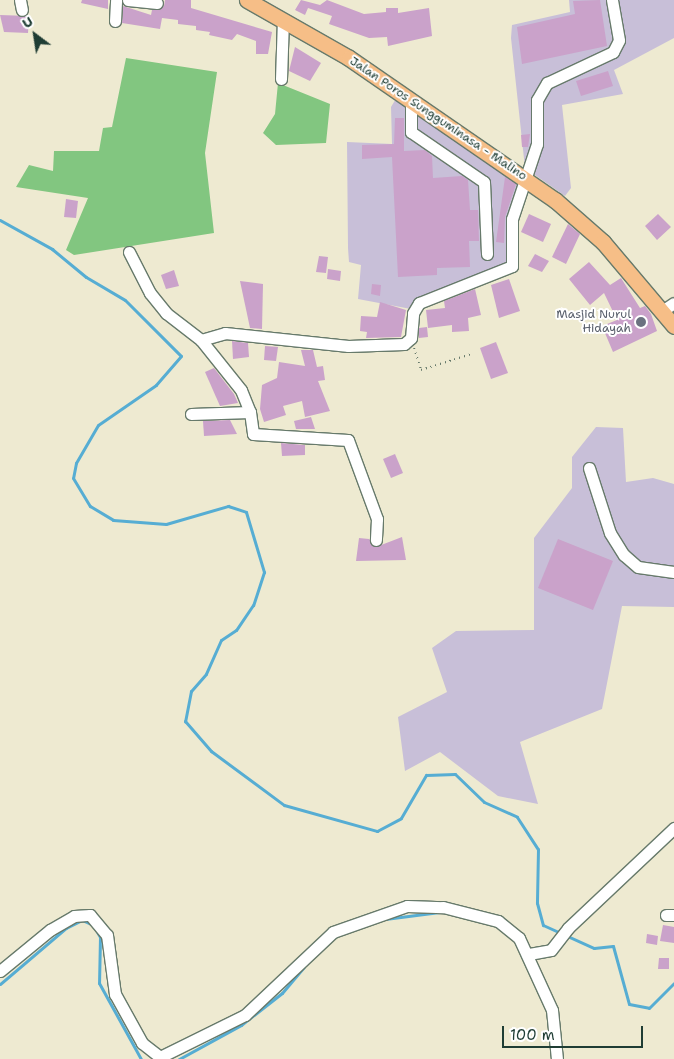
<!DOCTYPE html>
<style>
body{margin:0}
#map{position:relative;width:674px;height:1059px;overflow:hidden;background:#eeead1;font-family:"Shantell Sans",sans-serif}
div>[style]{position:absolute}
.industrial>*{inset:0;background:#c8bfd8}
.green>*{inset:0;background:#82c680}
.stream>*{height:3px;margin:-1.5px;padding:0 1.5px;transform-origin:1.5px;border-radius:1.5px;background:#56add3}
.building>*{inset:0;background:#caa2ca}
.path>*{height:2px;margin-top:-1px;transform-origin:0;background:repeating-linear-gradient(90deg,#677a6b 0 1px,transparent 0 5px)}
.roads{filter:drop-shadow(1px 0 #677a6b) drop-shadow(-1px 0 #677a6b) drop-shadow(0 1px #677a6b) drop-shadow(0 -1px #677a6b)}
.minor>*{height:11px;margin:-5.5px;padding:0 5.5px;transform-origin:5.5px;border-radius:5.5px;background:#fff}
.major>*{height:15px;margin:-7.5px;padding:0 7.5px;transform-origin:7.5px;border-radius:7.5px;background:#f6be87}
.dots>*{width:14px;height:14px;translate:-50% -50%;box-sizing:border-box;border:2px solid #fff;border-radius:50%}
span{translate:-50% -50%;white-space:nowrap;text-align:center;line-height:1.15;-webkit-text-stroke:4px #fff;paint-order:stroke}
.street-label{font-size:12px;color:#1f3d34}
.worship-label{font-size:12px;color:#5b616d}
.right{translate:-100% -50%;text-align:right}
.north{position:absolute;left:10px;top:10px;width:50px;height:50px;-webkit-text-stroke:4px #fff;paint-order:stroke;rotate:329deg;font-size:14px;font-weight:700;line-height:20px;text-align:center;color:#1f3d34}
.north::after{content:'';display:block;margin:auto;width:18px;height:22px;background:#1f3d34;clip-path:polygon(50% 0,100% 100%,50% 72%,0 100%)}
.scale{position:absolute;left:502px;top:1026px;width:141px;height:22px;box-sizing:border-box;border:2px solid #1f3d34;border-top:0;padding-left:6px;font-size:15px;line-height:18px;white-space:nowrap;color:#1f3d34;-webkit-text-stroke:4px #fff;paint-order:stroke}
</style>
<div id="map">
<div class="industrial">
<i style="clip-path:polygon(569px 0,674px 0,674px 38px,614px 70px,623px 94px,562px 105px,571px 188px,565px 196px,525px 168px,511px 38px,512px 25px,570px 12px)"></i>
<i style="clip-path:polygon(397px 97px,523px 181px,508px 265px,411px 309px,358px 299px,361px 265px,349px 262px,348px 248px,347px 142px,392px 144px,391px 107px)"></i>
<i style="clip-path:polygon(596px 427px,623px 428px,626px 482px,653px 478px,674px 484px,674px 607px,622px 606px,602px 709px,520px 742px,538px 804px,498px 796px,440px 752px,405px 771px,398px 717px,447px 692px,432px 648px,456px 631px,534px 630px,534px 538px,572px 488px,572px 457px)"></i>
</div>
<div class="green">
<i style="clip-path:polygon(126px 58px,217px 72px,205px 153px,214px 233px,74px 255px,66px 250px,88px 198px,16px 187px,29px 165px,53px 171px,54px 151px,99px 151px,103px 128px,112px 127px)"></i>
<i style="clip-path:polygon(278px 83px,330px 104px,326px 143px,276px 145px,263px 133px,275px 114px)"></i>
</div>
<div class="stream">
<i style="left:0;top:220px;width:60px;rotate:29.1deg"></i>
<i style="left:52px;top:249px;width:44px;rotate:39.5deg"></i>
<i style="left:86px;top:277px;width:45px;rotate:30.5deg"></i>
<i style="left:125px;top:300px;width:79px;rotate:45deg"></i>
<i style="left:181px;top:356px;width:38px;rotate:131deg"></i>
<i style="left:156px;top:385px;width:70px;rotate:145.4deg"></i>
<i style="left:98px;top:425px;width:44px;rotate:120.1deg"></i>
<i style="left:76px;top:463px;width:15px;rotate:101deg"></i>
<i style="left:73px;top:478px;width:33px;rotate:59deg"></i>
<i style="left:90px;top:506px;width:27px;rotate:31deg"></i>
<i style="left:113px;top:520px;width:53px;rotate:4.3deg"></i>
<i style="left:166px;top:524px;width:65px;rotate:-16.2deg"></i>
<i style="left:228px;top:506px;width:19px;rotate:18deg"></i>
<i style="left:246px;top:512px;width:63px;rotate:73.3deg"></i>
<i style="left:264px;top:572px;width:35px;rotate:108deg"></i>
<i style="left:253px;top:605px;width:30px;rotate:124deg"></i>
<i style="left:236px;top:630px;width:18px;rotate:146deg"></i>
<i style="left:221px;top:640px;width:37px;rotate:114deg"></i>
<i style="left:206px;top:674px;width:23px;rotate:131deg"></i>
<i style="left:191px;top:691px;width:31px;rotate:101deg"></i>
<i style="left:185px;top:721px;width:40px;rotate:49deg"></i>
<i style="left:211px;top:751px;width:91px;rotate:36.5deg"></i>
<i style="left:284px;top:805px;width:97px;rotate:15.6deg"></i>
<i style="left:377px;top:831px;width:27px;rotate:-28deg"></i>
<i style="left:401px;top:818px;width:50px;rotate:-59.8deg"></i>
<i style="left:426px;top:775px;width:29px;rotate:-2deg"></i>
<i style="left:455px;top:774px;width:40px;rotate:44deg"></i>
<i style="left:484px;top:802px;width:36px;rotate:24deg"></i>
<i style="left:517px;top:817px;width:38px;rotate:57deg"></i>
<i style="left:538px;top:849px;width:54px;rotate:91.1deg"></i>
<i style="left:537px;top:903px;width:23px;rotate:75deg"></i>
<i style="left:543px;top:925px;width:56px;rotate:24.3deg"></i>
<i style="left:594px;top:948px;width:19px;rotate:-6deg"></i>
<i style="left:613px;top:946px;width:60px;rotate:74.6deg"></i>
<i style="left:629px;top:1004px;width:20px;rotate:11deg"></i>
<i style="left:649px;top:1008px;width:35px;rotate:-45deg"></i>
<i style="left:385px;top:919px;width:55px;rotate:-7.3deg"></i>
<i style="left:96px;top:930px;width:8px;rotate:60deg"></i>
<i style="left:100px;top:937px;width:46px;rotate:91.2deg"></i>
<i style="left:99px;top:983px;width:87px;rotate:61.1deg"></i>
<i style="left:0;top:984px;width:87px;rotate:-40.3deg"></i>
<i style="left:66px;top:928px;width:18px;rotate:-27deg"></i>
<i style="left:82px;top:920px;width:12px;rotate:24deg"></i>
<i style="left:179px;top:1059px;width:71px;rotate:-28.7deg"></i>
<i style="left:241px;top:1025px;width:52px;rotate:-38deg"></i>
<i style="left:282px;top:993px;width:34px;rotate:-50deg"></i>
</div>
<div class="building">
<i style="clip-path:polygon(82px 0,108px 0,108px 9px,81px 3px)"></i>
<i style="clip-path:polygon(165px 0,191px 0,191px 8px,272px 32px,268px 54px,256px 54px,256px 41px,237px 34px,232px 40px,209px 35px,210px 32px,196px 30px,196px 26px,178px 24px,178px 20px,162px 18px,160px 29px,122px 23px,123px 6px,151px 15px,152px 10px,164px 6px)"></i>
<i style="clip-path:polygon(301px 0,320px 5px,327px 0,364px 14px,386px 12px,386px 8px,398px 8px,398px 13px,429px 8px,432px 36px,388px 46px,387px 37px,369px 38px,329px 24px,332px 16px,308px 8px,305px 15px,295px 10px)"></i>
<i style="clip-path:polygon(600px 0,607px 46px,522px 64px,517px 27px,575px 14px,573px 1px)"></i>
<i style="clip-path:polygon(0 15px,29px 16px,28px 33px,4px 32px)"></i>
<i style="clip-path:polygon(295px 47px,321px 63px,310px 81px,289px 71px)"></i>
<i style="clip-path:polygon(608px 71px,613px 86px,581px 96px,576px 81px)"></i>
<i style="clip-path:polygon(395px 118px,404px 118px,404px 151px,425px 150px,432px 156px,433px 178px,462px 176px,468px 180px,470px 210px,478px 210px,479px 241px,469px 241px,470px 267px,437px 268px,437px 275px,398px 277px,392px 157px,362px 159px,362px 145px,394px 144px)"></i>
<i style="clip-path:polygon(530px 134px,528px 147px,522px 147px,521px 135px)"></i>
<i style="clip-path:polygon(505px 177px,516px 184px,505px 217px,504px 243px,496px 242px)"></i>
<i style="clip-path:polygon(66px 199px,78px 201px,76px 218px,64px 217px)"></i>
<i style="clip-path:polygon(529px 214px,551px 224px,543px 242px,521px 232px)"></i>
<i style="clip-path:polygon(658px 214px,671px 227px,657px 240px,645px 226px)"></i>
<i style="clip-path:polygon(568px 224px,580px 234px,566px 264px,552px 257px)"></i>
<i style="clip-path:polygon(535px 254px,549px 261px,542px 272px,528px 266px)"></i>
<i style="clip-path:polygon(319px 256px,328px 257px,326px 273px,316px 272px)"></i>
<i style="clip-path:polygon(589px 262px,610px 285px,621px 278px,640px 308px,645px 306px,651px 314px,657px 331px,613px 352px,602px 326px,617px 320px,604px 293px,590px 305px,569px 279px)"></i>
<i style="clip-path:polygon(328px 269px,341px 271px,340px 281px,327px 279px)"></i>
<i style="clip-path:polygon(174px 270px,179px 286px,166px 289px,161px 275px)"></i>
<i style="clip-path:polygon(509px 279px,520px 311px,499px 318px,491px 285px)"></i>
<i style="clip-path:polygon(240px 281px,263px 284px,262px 329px,250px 328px)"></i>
<i style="clip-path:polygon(372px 284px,381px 285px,380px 296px,371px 294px)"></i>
<i style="clip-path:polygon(475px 289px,481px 315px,468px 318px,469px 331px,452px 332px,452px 325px,428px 328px,426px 310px,445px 308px,444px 301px)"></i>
<i style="clip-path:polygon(380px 302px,406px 310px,401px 337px,366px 338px,367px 332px,360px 331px,361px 316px,377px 317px)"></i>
<i style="clip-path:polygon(427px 327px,428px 337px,419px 338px,419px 328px)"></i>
<i style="clip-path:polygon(232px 341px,248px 343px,249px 357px,233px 359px)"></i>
<i style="clip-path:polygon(496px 342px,508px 373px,491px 379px,480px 348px)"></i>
<i style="clip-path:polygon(265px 346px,278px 347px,276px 361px,264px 360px)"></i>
<i style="clip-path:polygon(301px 350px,313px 350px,317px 367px,323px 366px,325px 380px,318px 381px,330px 411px,305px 417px,302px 401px,283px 406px,286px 415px,264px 422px,260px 409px,262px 385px,277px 378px,279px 362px,305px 366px)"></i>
<i style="clip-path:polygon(214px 368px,234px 394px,238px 403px,220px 406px,205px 372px)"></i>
<i style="clip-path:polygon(311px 417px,315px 429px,296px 429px,294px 421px)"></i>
<i style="clip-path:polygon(230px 420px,237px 434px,204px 436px,203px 421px)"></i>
<i style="clip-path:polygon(281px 443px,305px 445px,305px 455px,282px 456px)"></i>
<i style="clip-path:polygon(395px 454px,403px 473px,391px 478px,383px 459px)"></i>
<i style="clip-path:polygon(402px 537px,406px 560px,356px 561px,359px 538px,369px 539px,376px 547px)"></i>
<i style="clip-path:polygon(558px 539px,613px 561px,593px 610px,538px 588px)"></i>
<i style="clip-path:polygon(663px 925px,674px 927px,674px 943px,660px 941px)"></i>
<i style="clip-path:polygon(647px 934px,658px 936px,657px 945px,646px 943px)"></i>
<i style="clip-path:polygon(659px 958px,669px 958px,669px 969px,658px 969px)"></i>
</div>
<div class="path">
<i style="left:414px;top:348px;width:23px;rotate:72deg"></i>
<i style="left:421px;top:370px;width:52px;rotate:-17.7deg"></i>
</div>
<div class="roads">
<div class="minor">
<i style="left:20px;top:0;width:10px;rotate:79deg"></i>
<i style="left:128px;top:0;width:29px;rotate:6deg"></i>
<i style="left:115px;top:21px;width:21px;rotate:-87deg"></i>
<i style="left:281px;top:79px;width:59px;rotate:-88.1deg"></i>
<i style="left:411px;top:99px;width:33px;rotate:90deg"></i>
<i style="left:411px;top:132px;width:88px;rotate:34.4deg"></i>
<i style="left:484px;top:182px;width:72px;rotate:87.6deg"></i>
<i style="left:129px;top:252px;width:46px;rotate:62.9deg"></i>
<i style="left:150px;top:293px;width:26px;rotate:51deg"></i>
<i style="left:166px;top:313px;width:44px;rotate:37.6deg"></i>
<i style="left:201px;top:340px;width:25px;rotate:-16deg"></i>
<i style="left:225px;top:333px;width:124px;rotate:6deg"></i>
<i style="left:348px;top:346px;width:56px;rotate:-2deg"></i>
<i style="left:404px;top:344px;width:9px;rotate:-41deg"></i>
<i style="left:411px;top:338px;width:25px;rotate:-85deg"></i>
<i style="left:413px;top:313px;width:12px;rotate:-59deg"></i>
<i style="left:419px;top:303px;width:100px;rotate:-21.7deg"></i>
<i style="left:512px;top:266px;width:47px;rotate:-90deg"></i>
<i style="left:512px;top:219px;width:79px;rotate:-71.6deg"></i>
<i style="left:537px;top:144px;width:44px;rotate:-90deg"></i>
<i style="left:537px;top:100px;width:20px;rotate:-60deg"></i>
<i style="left:547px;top:83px;width:73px;rotate:-25.2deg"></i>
<i style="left:613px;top:52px;width:13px;rotate:-63deg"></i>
<i style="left:619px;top:40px;width:41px;rotate:-99.9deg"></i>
<i style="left:662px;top:311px;width:14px;rotate:-34deg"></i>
<i style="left:201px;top:340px;width:64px;rotate:51.3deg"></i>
<i style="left:241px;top:390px;width:24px;rotate:68deg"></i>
<i style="left:250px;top:412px;width:22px;rotate:82deg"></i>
<i style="left:253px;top:434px;width:95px;rotate:3.6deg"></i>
<i style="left:348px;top:440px;width:84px;rotate:69.8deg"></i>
<i style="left:377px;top:519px;width:21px;rotate:93deg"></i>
<i style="left:191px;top:414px;width:59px;rotate:-1.9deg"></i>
<i style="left:589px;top:468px;width:68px;rotate:72.1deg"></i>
<i style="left:610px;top:533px;width:26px;rotate:58deg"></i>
<i style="left:624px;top:555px;width:18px;rotate:41deg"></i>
<i style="left:638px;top:567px;width:36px;rotate:8deg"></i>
<i style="left:666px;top:915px;width:8px"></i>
<i style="left:529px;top:954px;width:22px;rotate:-10deg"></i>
<i style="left:551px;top:950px;width:28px;rotate:-52deg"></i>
<i style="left:568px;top:928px;width:146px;rotate:-43.3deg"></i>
<i style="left:0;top:971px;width:65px;rotate:-39.4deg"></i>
<i style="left:50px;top:930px;width:28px;rotate:-30deg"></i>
<i style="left:74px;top:916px;width:16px;rotate:-4deg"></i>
<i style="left:90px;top:915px;width:26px;rotate:50deg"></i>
<i style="left:107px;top:935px;width:60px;rotate:82.3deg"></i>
<i style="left:115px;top:994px;width:56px;rotate:61.1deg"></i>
<i style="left:142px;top:1043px;width:23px;rotate:38deg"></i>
<i style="left:160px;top:1057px;width:95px;rotate:-26.3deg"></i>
<i style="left:245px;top:1015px;width:121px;rotate:-43.3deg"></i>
<i style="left:333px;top:932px;width:78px;rotate:-19.4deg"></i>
<i style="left:407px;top:906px;width:36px;rotate:2deg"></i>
<i style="left:443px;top:907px;width:57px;rotate:14.3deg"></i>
<i style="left:498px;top:921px;width:27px;rotate:39deg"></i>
<i style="left:519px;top:938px;width:79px;rotate:65.4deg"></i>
<i style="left:552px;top:1010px;width:49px;rotate:84.2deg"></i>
</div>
<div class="major">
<i style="left:247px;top:0;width:117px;rotate:29.6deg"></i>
<i style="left:349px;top:58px;width:250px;rotate:34.6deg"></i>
<i style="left:555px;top:200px;width:64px;rotate:41.2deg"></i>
<i style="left:603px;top:242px;width:110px;rotate:49.8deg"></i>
</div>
</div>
<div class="dots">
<i style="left:641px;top:322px;background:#6b7280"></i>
</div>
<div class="street-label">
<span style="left:438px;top:119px;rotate:34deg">Jalan Poros Sungguminasa - Malino</span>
</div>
<div class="worship-label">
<span class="right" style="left:631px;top:322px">Masjid Nurul<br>Hidayah</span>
</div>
<div class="north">U</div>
<div class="scale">100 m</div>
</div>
